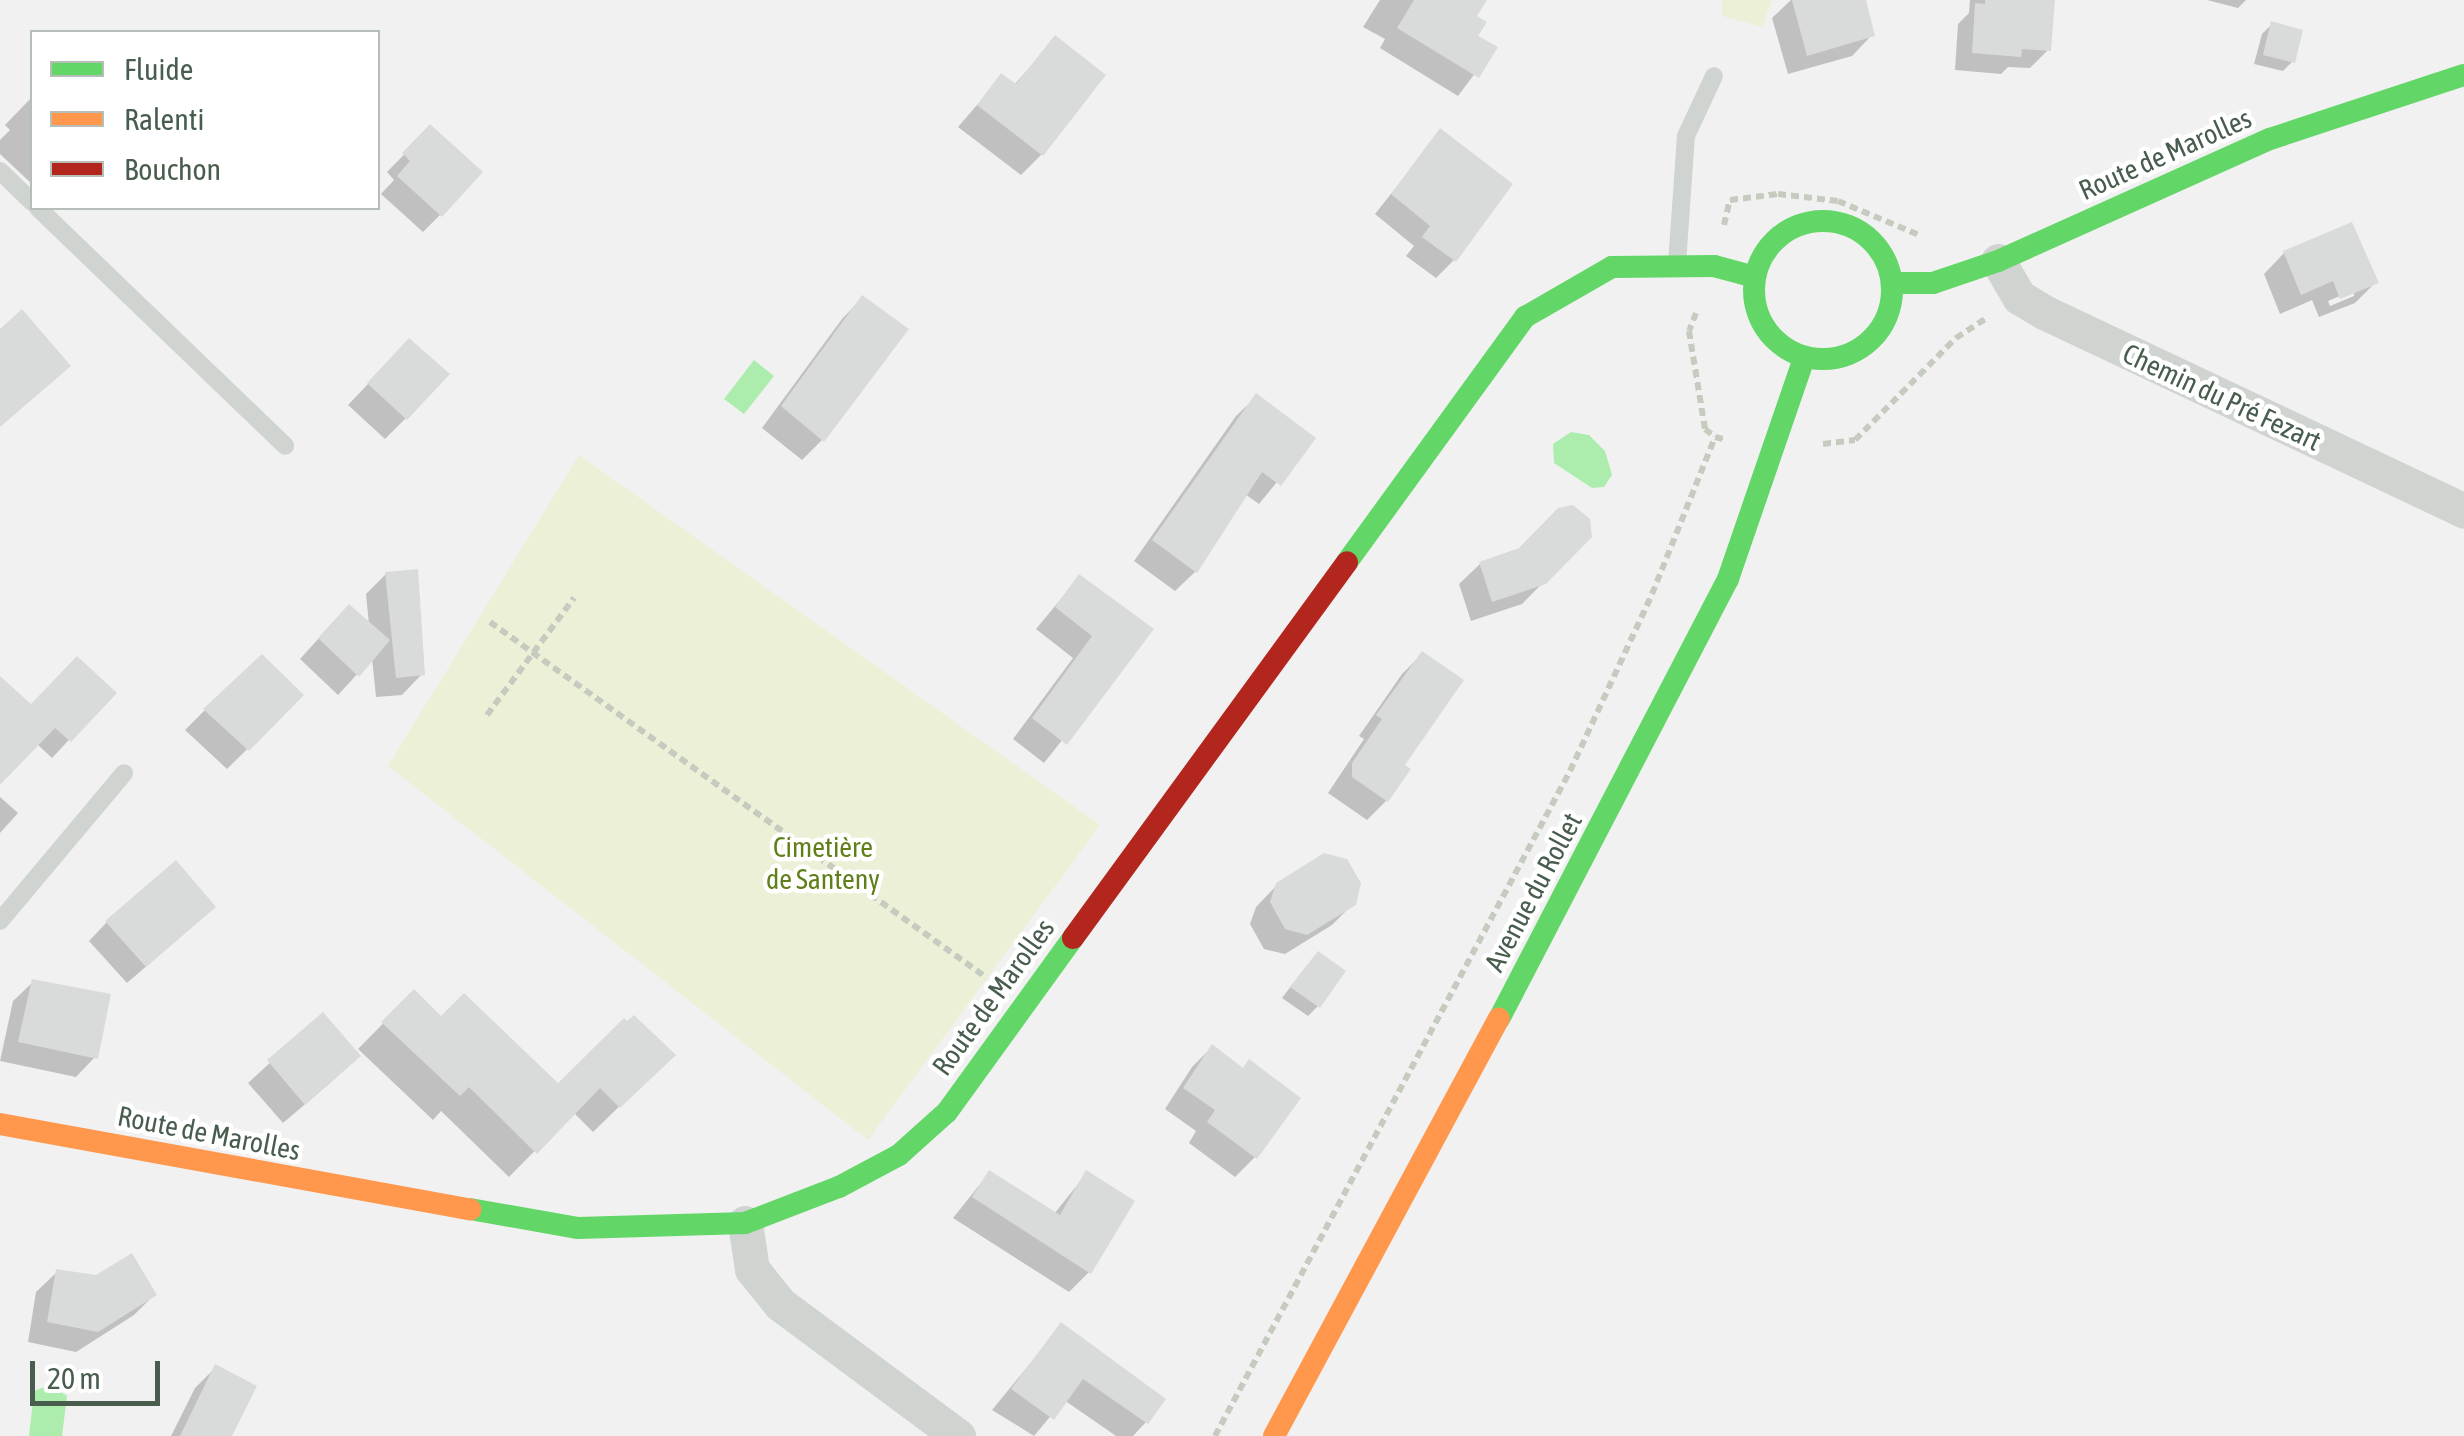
<!DOCTYPE html>
<meta charset="utf-8">
<style>
body{margin:0}
#map{position:relative;width:2464px;height:1436px;overflow:hidden;background:#f2f1f2;font-family:"Asap Condensed",sans-serif}
div>[style]{position:absolute}
.green>*{inset:0;background:#ebf0d6}
.water>*{inset:0;background:#acedad}
.shadow>*{inset:0;background:#0003}
.building>*{inset:0;background:#d9dbda}
.path>*{height:6px;margin-top:-3px;transform-origin:0;background:repeating-linear-gradient(90deg,#c5cbbe 0 8px,transparent 0 13px)}
.lane>*{height:18px;margin:-9px;padding:0 9px;transform-origin:9px;border-radius:9px;background:#d0d4d1}
.street>*{height:35px;margin:-17.5px;padding:0 17.5px;transform-origin:17.5px;border-radius:17.5px;background:#d0d4d1}
.fast>*{height:22px;margin:-11px;padding:0 11px;transform-origin:11px;border-radius:11px;background:#63d668}
.fast>.ring{margin:-11px;padding:0;box-sizing:content-box;background:none;border:22px solid #63d668;border-radius:50%}
.slow>*{height:22px;margin:-11px;padding:0 11px;transform-origin:11px;border-radius:11px;background:#ff974d}
.jam>*{height:22px;margin:-11px;padding:0 11px;transform-origin:11px;border-radius:11px;background:#b3261e}
span{translate:-50% -50%;white-space:nowrap;text-align:center;line-height:1.15;-webkit-text-stroke:9px #fff;paint-order:stroke}
.street-label{font-size:28px;color:#485d4e}
.park-label{font-size:28px;color:#607f19}
.legend{position:absolute;left:30px;top:30px;width:350px;height:180px;box-sizing:border-box;background:#fff;border:2px solid #b6beb8;margin:0;padding:12px 18px;list-style:none;font-size:30px;color:#485d4e}
.legend li{display:flex;align-items:center;gap:20px;height:50px}
.legend b{width:50px;border:2px solid #b6beb8}
.scale{position:absolute;left:30px;top:1361px;width:130px;height:45px;box-sizing:border-box;border:5px solid #485d4e;border-top:0;padding-left:12px;font-size:30px;line-height:35px;white-space:nowrap;color:#485d4e;-webkit-text-stroke:8px #fff;paint-order:stroke}
</style>
<div id="map">
<div class="green">
<i style="clip-path:polygon(1722px 0,1772px 0,1762px 27px,1722px 16px)"></i>
<i style="clip-path:polygon(579px 455px,1100px 825px,868px 1140px,388px 766px)"></i>
</div>
<div class="water">
<i style="clip-path:polygon(754px 360px,774px 376px,744px 414px,724px 399px)"></i>
<i style="clip-path:polygon(1571px 432px,1589px 435px,1605px 451px,1612px 475px,1604px 487px,1592px 488px,1554px 463px,1553px 444px)"></i>
<i style="clip-path:polygon(50px 1385px,67px 1396px,62px 1436px,29px 1436px,34px 1391px)"></i>
</div>
<div class="shadow">
<i style="clip-path:polygon(1380px 0,1484px 0,1474px 16px,1475px 37px,1494px 48px,1458px 96px,1380px 48px,1385px 39px,1363px 27px)"></i>
<i style="clip-path:polygon(1791px 0,1863px 0,1872px 35px,1852px 56px,1788px 74px,1772px 18px)"></i>
<i style="clip-path:polygon(1970px 0,2052px 0,2048px 50px,2030px 68px,2008px 67px,2001px 74px,1955px 70px,1958px 24px,1969px 13px)"></i>
<i style="clip-path:polygon(2207px 0,2246px 0,2238px 8px)"></i>
<i style="clip-path:polygon(2272px 24px,2293px 61px,2283px 71px,2254px 64px,2262px 34px)"></i>
<i style="clip-path:polygon(1056px 38px,1041px 155px,1021px 175px,958px 127px,1002px 76px,1014px 85px)"></i>
<i style="clip-path:polygon(32px 97px,32px 184px,0 154px,0 140px,10px 130px,5px 125px)"></i>
<i style="clip-path:polygon(430px 128px,440px 215px,423px 232px,381px 194px,394px 180px,387px 172px)"></i>
<i style="clip-path:polygon(1440px 132px,1454px 260px,1436px 278px,1406px 256px,1414px 246px,1375px 214px)"></i>
<i style="clip-path:polygon(evenodd,2284px 253px,2376px 282px,2355px 303px,2319px 317px,2312px 300px,2280px 314px,2264px 274px,2284px 253px,2354px 290px,2354px 296px,2330px 306px,2328px 301px,2354px 290px)"></i>
<i style="clip-path:polygon(862px 298px,822px 440px,802px 460px,762px 428px,842px 319px)"></i>
<i style="clip-path:polygon(389px 362px,406px 418px,385px 439px,348px 405px)"></i>
<i style="clip-path:polygon(1256px 397px,1313px 438px,1259px 504px,1245px 494px,1195px 572px,1175px 591px,1134px 561px,1236px 416px)"></i>
<i style="clip-path:polygon(1589px 536px,1522px 604px,1471px 621px,1459px 584px,1480px 564px)"></i>
<i style="clip-path:polygon(386px 574px,422px 674px,402px 695px,376px 697px,372px 658px,338px 695px,300px 659px,329px 627px,369px 625px,366px 594px)"></i>
<i style="clip-path:polygon(1079px 577px,1150px 629px,1044px 763px,1013px 739px,1073px 658px,1036px 629px)"></i>
<i style="clip-path:polygon(1422px 654px,1402px 765px,1386px 801px,1367px 820px,1328px 793px,1364px 739px,1359px 736px,1402px 674px)"></i>
<i style="clip-path:polygon(78px 660px,113px 693px,52px 758px,36px 743px)"></i>
<i style="clip-path:polygon(301px 696px,227px 769px,185px 730px,205px 710px)"></i>
<i style="clip-path:polygon(0 797px,18px 813px,0 833px)"></i>
<i style="clip-path:polygon(1277px 885px,1354px 903px,1332px 925px,1285px 954px,1264px 949px,1250px 924px,1256px 907px)"></i>
<i style="clip-path:polygon(107px 922px,194px 925px,127px 983px,89px 941px)"></i>
<i style="clip-path:polygon(1308px 964px,1318px 1006px,1308px 1016px,1282px 998px)"></i>
<i style="clip-path:polygon(33px 982px,95px 1057px,76px 1077px,0 1061px,13px 1001px)"></i>
<i style="clip-path:polygon(414px 992px,441px 1019px,558px 1087px,672px 1055px,593px 1132px,573px 1112px,509px 1177px,441px 1111px,433px 1120px,358px 1049px)"></i>
<i style="clip-path:polygon(322px 1015px,337px 1077px,283px 1123px,248px 1083px)"></i>
<i style="clip-path:polygon(1212px 1047px,1255px 1157px,1235px 1177px,1189px 1143px,1196px 1131px,1165px 1109px,1192px 1067px)"></i>
<i style="clip-path:polygon(989px 1173px,1054px 1214px,1087px 1173px,1089px 1272px,1069px 1292px,953px 1218px)"></i>
<i style="clip-path:polygon(57px 1272px,154px 1295px,134px 1315px,76px 1352px,28px 1342px,36px 1292px)"></i>
<i style="clip-path:polygon(1061px 1326px,1146px 1422px,1133px 1436px,1116px 1436px,1064px 1400px,1034px 1436px,992px 1410px)"></i>
<i style="clip-path:polygon(216px 1367px,230px 1436px,171px 1436px,195px 1388px)"></i>
</div>
<div class="building">
<i style="clip-path:polygon(1414px 0,1487px 0,1477px 16px,1487px 22px,1478px 36px,1498px 47px,1479px 78px,1397px 28px)"></i>
<i style="clip-path:polygon(1792px 0,1866px 0,1875px 36px,1807px 56px)"></i>
<i style="clip-path:polygon(1985px 0,2055px 0,2051px 51px,2022px 49px,2021px 57px,1972px 53px,1975px 3px,1985px 4px)"></i>
<i style="clip-path:polygon(2271px 21px,2303px 30px,2295px 63px,2263px 55px)"></i>
<i style="clip-path:polygon(1055px 35px,1106px 75px,1043px 156px,977px 105px,1001px 73px,1016px 84px)"></i>
<i style="clip-path:polygon(430px 124px,483px 172px,442px 217px,397px 176px,410px 161px,402px 153px)"></i>
<i style="clip-path:polygon(1440px 128px,1513px 184px,1456px 262px,1422px 237px,1430px 226px,1391px 194px)"></i>
<i style="clip-path:polygon(2352px 222px,2379px 283px,2340px 299px,2333px 281px,2301px 295px,2283px 251px)"></i>
<i style="clip-path:polygon(862px 295px,909px 329px,824px 442px,781px 406px)"></i>
<i style="clip-path:polygon(22px 309px,71px 366px,0 427px,0 329px)"></i>
<i style="clip-path:polygon(409px 338px,450px 374px,407px 420px,367px 383px)"></i>
<i style="clip-path:polygon(1256px 393px,1316px 438px,1281px 486px,1262px 472px,1197px 573px,1152px 540px)"></i>
<i style="clip-path:polygon(1573px 505px,1590px 519px,1592px 537px,1546px 584px,1492px 602px,1479px 562px,1519px 548px,1558px 508px)"></i>
<i style="clip-path:polygon(418px 569px,425px 675px,396px 678px,385px 572px)"></i>
<i style="clip-path:polygon(1079px 574px,1154px 629px,1067px 745px,1032px 718px,1092px 636px,1055px 607px)"></i>
<i style="clip-path:polygon(349px 604px,390px 640px,359px 677px,318px 638px)"></i>
<i style="clip-path:polygon(1422px 651px,1464px 680px,1405px 765px,1411px 769px,1388px 802px,1352px 777px,1352px 763px,1382px 719px,1376px 715px)"></i>
<i style="clip-path:polygon(262px 654px,304px 695px,249px 751px,203px 709px)"></i>
<i style="clip-path:polygon(77px 656px,117px 693px,71px 742px,55px 728px,0 785px,0 676px,31px 704px)"></i>
<i style="clip-path:polygon(1324px 853px,1347px 859px,1361px 883px,1356px 905px,1307px 935px,1285px 929px,1270px 902px,1276px 883px)"></i>
<i style="clip-path:polygon(176px 860px,216px 907px,146px 967px,105px 921px)"></i>
<i style="clip-path:polygon(1318px 951px,1346px 971px,1320px 1008px,1290px 987px)"></i>
<i style="clip-path:polygon(32px 979px,111px 994px,98px 1059px,18px 1042px)"></i>
<i style="clip-path:polygon(414px 989px,441px 1016px,464px 993px,558px 1083px,624px 1018px,627px 1021px,634px 1015px,676px 1055px,620px 1108px,600px 1088px,537px 1154px,469px 1087px,460px 1096px,381px 1022px)"></i>
<i style="clip-path:polygon(323px 1012px,361px 1056px,305px 1105px,267px 1060px)"></i>
<i style="clip-path:polygon(1212px 1044px,1243px 1068px,1249px 1059px,1301px 1098px,1257px 1159px,1207px 1122px,1215px 1110px,1183px 1088px)"></i>
<i style="clip-path:polygon(989px 1170px,1060px 1215px,1086px 1170px,1135px 1201px,1091px 1274px,972px 1197px)"></i>
<i style="clip-path:polygon(132px 1253px,157px 1295px,98px 1332px,47px 1322px,56px 1269px,96px 1275px)"></i>
<i style="clip-path:polygon(1061px 1322px,1166px 1399px,1148px 1424px,1083px 1379px,1054px 1420px,1011px 1389px)"></i>
<i style="clip-path:polygon(215px 1364px,257px 1386px,232px 1436px,180px 1436px)"></i>
</div>
<div class="path">
<i style="left:1724px;top:225px;width:26px;rotate:-77deg"></i>
<i style="left:1730px;top:200px;width:48px;rotate:-7.1deg"></i>
<i style="left:1778px;top:194px;width:60px;rotate:6.7deg"></i>
<i style="left:1838px;top:201px;width:88px;rotate:22.8deg"></i>
<i style="left:1696px;top:313px;width:19px;rotate:111deg"></i>
<i style="left:1689px;top:331px;width:99px;rotate:80.7deg"></i>
<i style="left:1705px;top:429px;width:13px;rotate:39deg"></i>
<i style="left:1823px;top:444px;width:32px;rotate:-7deg"></i>
<i style="left:1855px;top:440px;width:144px;rotate:-45.3deg"></i>
<i style="left:1956px;top:338px;width:37px;rotate:-33deg"></i>
<i style="left:490px;top:622px;width:611px;rotate:35.61deg"></i>
<i style="left:487px;top:715px;width:146px;rotate:-53.4deg"></i>
<i style="left:1215px;top:1436px;width:754px;rotate:-61.91deg"></i>
<i style="left:1570px;top:771px;width:195px;rotate:-65.1deg"></i>
<i style="left:1652px;top:594px;width:169px;rotate:-68.1deg"></i>
<i style="left:1715px;top:437px;width:12px;rotate:14deg"></i>
</div>
<div class="lane">
<i style="left:0;top:171px;width:45px;rotate:44.1deg"></i>
<i style="left:38px;top:208px;width:343px;rotate:43.9deg"></i>
<i style="left:1677px;top:264px;width:128px;rotate:-86deg"></i>
<i style="left:1686px;top:136px;width:66px;rotate:-65deg"></i>
<i style="left:0;top:921px;width:193px;rotate:-50deg"></i>
</div>
<div class="street">
<i style="left:1998px;top:261px;width:42px;rotate:59.7deg"></i>
<i style="left:2019px;top:297px;width:31px;rotate:31deg"></i>
<i style="left:2046px;top:313px;width:463px;rotate:25.3deg"></i>
<i style="left:745px;top:1223px;width:47px;rotate:81.3deg"></i>
<i style="left:752px;top:1269px;width:45px;rotate:51.3deg"></i>
<i style="left:780px;top:1304px;width:222px;rotate:36.6deg"></i>
</div>
<div class="fast">
<i class="ring" style="left:1754px;top:221px;width:116px;height:116px"></i>
<i style="left:1893px;top:283px;width:40px"></i>
<i style="left:1933px;top:283px;width:69px;rotate:-18.7deg"></i>
<i style="left:1998px;top:261px;width:298px;rotate:-24.2deg"></i>
<i style="left:2270px;top:139px;width:204px;rotate:-18.3deg"></i>
<i style="left:1347px;top:562px;width:303px;rotate:-54deg"></i>
<i style="left:1525px;top:317px;width:100px;rotate:-29.9deg"></i>
<i style="left:1612px;top:267px;width:102px;rotate:-0.6deg"></i>
<i style="left:1714px;top:266px;width:42px;rotate:15deg"></i>
<i style="left:1499px;top:1019px;width:496px;rotate:-62.5deg"></i>
<i style="left:1728px;top:579px;width:234px;rotate:-71deg"></i>
<i style="left:470px;top:1209px;width:110px;rotate:10deg"></i>
<i style="left:578px;top:1228px;width:167px;rotate:-1.7deg"></i>
<i style="left:745px;top:1223px;width:101px;rotate:-21deg"></i>
<i style="left:839px;top:1187px;width:68px;rotate:-28.1deg"></i>
<i style="left:899px;top:1155px;width:64px;rotate:-41.9deg"></i>
<i style="left:947px;top:1112px;width:215px;rotate:-54.1deg"></i>
</div>
<div class="slow">
<i style="left:0;top:1124px;width:478px;rotate:10.3deg"></i>
<i style="left:1274px;top:1436px;width:474px;rotate:-61.7deg"></i>
</div>
<div class="jam">
<i style="left:1073px;top:938px;width:465px;rotate:-53.9deg"></i>
</div>
<div class="street-label">
<span style="left:2165px;top:154px;rotate:-24deg">Route de Marolles</span>
<span style="left:2222px;top:397px;rotate:25deg">Chemin du Pré Fezart</span>
<span style="left:1533px;top:892px;rotate:-62deg">Avenue du Rollet</span>
<span style="left:993px;top:997px;rotate:-54deg">Route de Marolles</span>
<span style="left:209px;top:1133px;rotate:11deg">Route de Marolles</span>
</div>
<div class="park-label">
<span style="left:823px;top:863px">Cimetière<br>de Santeny</span>
</div>
<ul class="legend">
<li><b style="height:12px;background:#63d668"></b>Fluide</li>
<li><b style="height:12px;background:#ff974d"></b>Ralenti</li>
<li><b style="height:12px;background:#b3261e"></b>Bouchon</li>
</ul>
<div class="scale">20 m</div>
</div>
